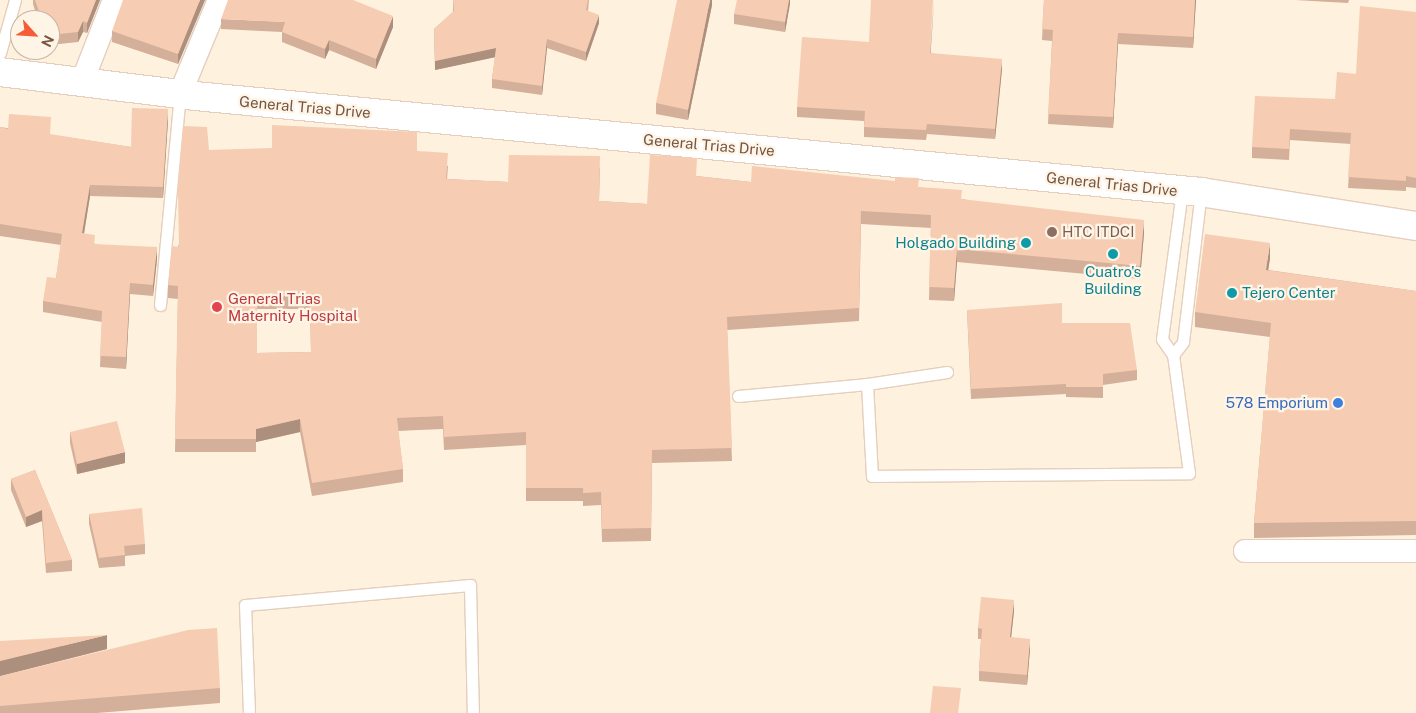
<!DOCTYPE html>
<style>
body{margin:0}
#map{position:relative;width:1416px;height:713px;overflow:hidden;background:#fef1de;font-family:"Public Sans",sans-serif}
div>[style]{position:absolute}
.roads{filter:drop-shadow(1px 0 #e5cebd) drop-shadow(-1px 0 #e5cebd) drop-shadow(0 1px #e5cebd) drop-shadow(0 -1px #e5cebd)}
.service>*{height:11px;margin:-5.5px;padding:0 5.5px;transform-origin:5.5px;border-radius:5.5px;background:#fff}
.minor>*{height:22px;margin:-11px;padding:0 11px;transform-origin:11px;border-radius:11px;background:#fff}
.secondary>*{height:28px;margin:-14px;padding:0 14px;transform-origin:14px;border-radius:14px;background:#fff}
.wall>*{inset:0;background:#d4af9a}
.shaded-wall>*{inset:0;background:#ac8f7d}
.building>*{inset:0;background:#f6ccb3}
.dots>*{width:14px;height:14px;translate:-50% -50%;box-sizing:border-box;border:2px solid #fff5e6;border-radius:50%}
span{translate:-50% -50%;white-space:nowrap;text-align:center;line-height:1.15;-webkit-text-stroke:4.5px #fff5e6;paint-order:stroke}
.street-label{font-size:15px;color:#765544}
.education-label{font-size:15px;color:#785e54}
.left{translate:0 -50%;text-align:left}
.culture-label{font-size:15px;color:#0d838f}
.right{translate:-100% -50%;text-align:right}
.health-label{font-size:15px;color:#be3a42}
.shop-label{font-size:15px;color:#366cbe}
.north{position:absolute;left:10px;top:10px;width:50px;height:50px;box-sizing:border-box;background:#fff5e6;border:1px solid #c8b5a5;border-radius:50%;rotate:116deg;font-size:14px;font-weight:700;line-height:20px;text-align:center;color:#765544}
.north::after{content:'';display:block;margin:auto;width:18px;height:22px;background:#f45d37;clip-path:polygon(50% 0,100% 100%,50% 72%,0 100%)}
</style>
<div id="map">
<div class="roads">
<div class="service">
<i style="left:0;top:53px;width:55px;rotate:-74.2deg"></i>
<i style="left:160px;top:305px;width:212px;rotate:-84.6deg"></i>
<i style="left:1173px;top:355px;width:16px;rotate:-52deg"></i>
<i style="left:1183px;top:342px;width:151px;rotate:-83.2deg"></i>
<i style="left:867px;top:384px;width:92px;rotate:86.9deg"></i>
<i style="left:872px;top:476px;width:317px;rotate:-0.5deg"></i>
<i style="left:1189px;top:473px;width:119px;rotate:-97.7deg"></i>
<i style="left:1173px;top:355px;width:19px;rotate:-125deg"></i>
<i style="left:1162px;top:339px;width:148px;rotate:-82.3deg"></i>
<i style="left:738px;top:396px;width:130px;rotate:-5.3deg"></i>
<i style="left:867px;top:384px;width:81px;rotate:-8.5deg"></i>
<i style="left:249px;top:713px;width:108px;rotate:-92.1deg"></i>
<i style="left:245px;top:605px;width:226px;rotate:-5.1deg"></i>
<i style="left:470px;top:585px;width:128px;rotate:88.7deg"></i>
</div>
<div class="minor">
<i style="left:82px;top:82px;width:88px;rotate:-68.7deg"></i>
<i style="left:180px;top:94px;width:102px;rotate:-67.5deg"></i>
<i style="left:1245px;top:551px;width:171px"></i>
</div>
<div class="secondary">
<i style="left:0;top:72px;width:196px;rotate:7deg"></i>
<i style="left:195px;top:96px;width:1011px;rotate:5.45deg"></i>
<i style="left:1201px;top:192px;width:218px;rotate:9deg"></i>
</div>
</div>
<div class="wall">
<i style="clip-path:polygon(33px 0,100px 0,87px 33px,83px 32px,78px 42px,50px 45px,50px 20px,38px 20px,33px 4px)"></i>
<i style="clip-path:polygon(205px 0,178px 64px,112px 42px,112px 31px)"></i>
<i style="clip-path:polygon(453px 0,589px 0,588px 11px,599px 23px,586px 61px,547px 48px,542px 95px,492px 88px,492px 79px,495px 57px,435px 70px,434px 29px,453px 12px)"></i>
<i style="clip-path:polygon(712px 0,712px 5px,688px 120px,656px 114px,656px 103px)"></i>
<i style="clip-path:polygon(790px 0,785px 32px,734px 24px,734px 14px)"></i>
<i style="clip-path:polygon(1044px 0,1196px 0,1193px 48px,1118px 44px,1113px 128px,1048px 124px,1052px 41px,1042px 40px)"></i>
<i style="clip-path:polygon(1295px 0,1349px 0,1348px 3px)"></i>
<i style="clip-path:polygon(1416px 12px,1416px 188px,1406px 187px,1406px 191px,1348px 188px,1351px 144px,1290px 140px,1289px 160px,1252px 158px,1252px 147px,1335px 99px,1356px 74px)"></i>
<i style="clip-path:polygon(221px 19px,393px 27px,376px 69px,329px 50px,325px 59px,282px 42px,282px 32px,221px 29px)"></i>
<i style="clip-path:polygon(931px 53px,1002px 69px,995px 139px,927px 134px,926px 140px,864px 137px,864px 121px,797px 117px,797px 107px)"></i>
<i style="clip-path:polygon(168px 120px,163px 198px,90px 196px,84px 234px,95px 244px,157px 259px,153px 296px,130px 294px,126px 369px,100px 367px,102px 322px,43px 312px,43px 301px,56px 278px,61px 245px,0 236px,0 127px,131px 147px)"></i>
<i style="clip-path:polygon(evenodd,209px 150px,417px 151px,448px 166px,447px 179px,508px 182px,600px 168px,599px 201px,647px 204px,696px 176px,751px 182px,919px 187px,962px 199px,1144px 233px,1140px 279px,957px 262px,954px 301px,929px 300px,931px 228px,861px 224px,859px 321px,727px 330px,732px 461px,652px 463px,651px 541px,602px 542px,601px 505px,583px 506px,583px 501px,526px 501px,526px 445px,444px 450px,443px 429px,398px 431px,403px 469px,403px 482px,312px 496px,300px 432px,256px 442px,256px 452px,175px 452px,178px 299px,168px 298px,168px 285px,178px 247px,209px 150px,257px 309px,310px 309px,311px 352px,257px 353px,257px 309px)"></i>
<i style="clip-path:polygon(1270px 258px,1268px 270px,1416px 291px,1416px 535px,1254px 538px,1254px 523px,1270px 337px,1195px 327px,1195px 312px)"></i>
<i style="clip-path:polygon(967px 310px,1062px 323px,1137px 370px,1137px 380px,1103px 385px,1103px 398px,1066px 397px,1066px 394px,971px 399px)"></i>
<i style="clip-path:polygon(70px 432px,125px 463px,77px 474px,70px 443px)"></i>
<i style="clip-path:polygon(35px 470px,72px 560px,72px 571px,46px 573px,42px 521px,26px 527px,11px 490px,11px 479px)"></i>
<i style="clip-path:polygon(89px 514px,145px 544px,145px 554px,125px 556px,125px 566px,99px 568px,89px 524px)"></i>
<i style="clip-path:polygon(1014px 611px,1011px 637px,1030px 649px,1027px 685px,979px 681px,979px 671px,981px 639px,978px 639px,978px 628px)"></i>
<i style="clip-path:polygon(0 641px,107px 649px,1px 676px,220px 688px,220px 703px,97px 713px,0 713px)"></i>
</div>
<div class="shaded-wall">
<i style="clip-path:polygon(96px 0,100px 0,87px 33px,87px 23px)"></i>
<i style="clip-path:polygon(200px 0,205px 0,178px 64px,178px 54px)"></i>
<i style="clip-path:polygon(710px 0,712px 0,712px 5px,688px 120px,688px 110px)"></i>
<i style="clip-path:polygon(789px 0,790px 0,790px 4px,785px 32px,785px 22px)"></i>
<i style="clip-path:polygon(934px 0,930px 63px,930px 53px)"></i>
<i style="clip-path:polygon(1195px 0,1196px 0,1193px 48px,1193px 37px)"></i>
<i style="clip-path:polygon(599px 15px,599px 23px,586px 61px,586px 52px)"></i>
<i style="clip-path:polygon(393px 16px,393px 27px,376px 69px,376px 59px)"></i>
<i style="clip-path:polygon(83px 21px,83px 32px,78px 42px,78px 32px)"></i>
<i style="clip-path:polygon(1118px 33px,1118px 44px,1113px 128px,1113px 117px)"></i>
<i style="clip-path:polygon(547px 39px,547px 48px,542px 95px,542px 86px)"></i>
<i style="clip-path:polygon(329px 40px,329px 50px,325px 59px,325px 49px)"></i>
<i style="clip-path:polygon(496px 48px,496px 57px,435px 70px,435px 61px)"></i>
<i style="clip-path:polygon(1002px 59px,1002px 69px,995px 139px,995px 129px)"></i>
<i style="clip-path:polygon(168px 109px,168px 120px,163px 198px,163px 187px)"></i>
<i style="clip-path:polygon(90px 185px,90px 196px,82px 245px,82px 233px)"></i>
<i style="clip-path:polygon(1144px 220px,1144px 233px,1140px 279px,1140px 266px)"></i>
<i style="clip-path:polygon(1270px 243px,1270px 258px,1266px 285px,1266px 270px)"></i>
<i style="clip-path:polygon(157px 247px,157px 259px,153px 296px,153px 285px)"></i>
<i style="clip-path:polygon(957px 249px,957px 262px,954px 301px,954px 288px)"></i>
<i style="clip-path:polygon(130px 283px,130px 294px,126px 369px,126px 357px)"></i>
<i style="clip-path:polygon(300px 419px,300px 432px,256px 442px,256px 429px)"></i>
<i style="clip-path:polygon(125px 452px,125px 463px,77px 474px,77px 464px)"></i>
<i style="clip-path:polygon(42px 510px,42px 521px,26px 527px,26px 517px)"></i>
<i style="clip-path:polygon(1014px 600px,1014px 611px,1010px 648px,1010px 637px)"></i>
<i style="clip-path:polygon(107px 635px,107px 649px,0 676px,0 661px)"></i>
<i style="clip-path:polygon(1030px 639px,1030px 649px,1027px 685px,1027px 675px)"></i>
</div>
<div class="building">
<i style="clip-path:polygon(35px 0,96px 0,87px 23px,83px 21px,78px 32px,50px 35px,50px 20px,42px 20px)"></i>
<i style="clip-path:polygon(123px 0,200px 0,178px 54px,112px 31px)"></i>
<i style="clip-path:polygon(228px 0,353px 0,393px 16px,376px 59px,329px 40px,325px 49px,282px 32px,285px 22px,221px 19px)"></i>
<i style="clip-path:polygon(453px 0,588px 0,586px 10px,599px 15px,586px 52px,547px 39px,542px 86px,492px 79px,496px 48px,435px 61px,434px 29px,454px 11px)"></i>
<i style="clip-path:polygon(677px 0,710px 0,688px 110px,656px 103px)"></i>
<i style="clip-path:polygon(737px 0,789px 0,785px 22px,734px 14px)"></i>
<i style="clip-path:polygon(871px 0,933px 0,930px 53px,1002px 59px,995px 129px,927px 124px,926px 130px,864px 127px,865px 111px,797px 107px,802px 37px,869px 42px)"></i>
<i style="clip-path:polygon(1044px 0,1195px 0,1193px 37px,1118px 33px,1113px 117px,1048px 114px,1053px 30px,1042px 29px)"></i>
<i style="clip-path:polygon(1360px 6px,1416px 12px,1416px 178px,1406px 176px,1406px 181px,1348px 177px,1351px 133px,1290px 129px,1289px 149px,1252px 147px,1255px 96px,1335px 99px,1337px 72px,1356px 74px)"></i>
<i style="clip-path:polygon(132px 108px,168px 109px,163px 187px,90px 185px,82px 233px,95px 235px,94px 244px,157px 247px,153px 285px,130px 283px,126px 357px,100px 356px,102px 311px,43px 301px,47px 277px,56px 278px,62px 234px,0 224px,0 127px,8px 129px,9px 114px,51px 117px,50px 134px,131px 147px)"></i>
<i style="clip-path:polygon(evenodd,272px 125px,417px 132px,417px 151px,448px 153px,446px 179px,508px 182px,509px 155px,600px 156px,599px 201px,647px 204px,650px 155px,697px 158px,696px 176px,751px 182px,752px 166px,895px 181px,895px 177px,919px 178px,918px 187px,962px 190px,961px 199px,1144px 220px,1140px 266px,957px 249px,954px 288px,929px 287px,931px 215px,861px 211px,859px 308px,727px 317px,732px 448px,652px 450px,651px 528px,602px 529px,601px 492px,583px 493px,583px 488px,526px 488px,526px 432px,444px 437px,443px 416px,397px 418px,403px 469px,312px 483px,300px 419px,256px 429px,256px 439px,175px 439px,178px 286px,168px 285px,172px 246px,179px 247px,178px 186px,183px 126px,207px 127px,209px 150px,272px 148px,272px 125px,257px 296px,310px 296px,311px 352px,257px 353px,257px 296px)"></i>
<i style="clip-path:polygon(1205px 234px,1270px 243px,1266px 270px,1416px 291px,1416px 521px,1254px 523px,1271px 323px,1195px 312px)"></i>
<i style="clip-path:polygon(1062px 303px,1062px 323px,1130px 323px,1137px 370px,1103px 374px,1103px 387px,1066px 387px,1066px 384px,971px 389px,967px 310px)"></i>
<i style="clip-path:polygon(117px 421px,125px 452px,77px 464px,70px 432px)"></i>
<i style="clip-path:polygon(35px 470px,72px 560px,46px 563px,42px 510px,26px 517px,11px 479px)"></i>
<i style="clip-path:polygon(142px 508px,145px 544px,124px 546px,125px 555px,99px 558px,89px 514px)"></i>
<i style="clip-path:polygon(981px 597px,1014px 600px,1010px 637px,1030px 639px,1027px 675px,979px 671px,982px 629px,978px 628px)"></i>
<i style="clip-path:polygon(217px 628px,220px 688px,0 706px,0 676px,1px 676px,188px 630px)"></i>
<i style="clip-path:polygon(107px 635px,0 661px,0 641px)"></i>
<i style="clip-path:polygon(933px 686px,961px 688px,958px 713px,930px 713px)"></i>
</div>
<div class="dots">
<i style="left:1052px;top:232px;background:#8d6e63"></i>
<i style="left:1026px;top:243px;background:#0f9aa8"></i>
<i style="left:1113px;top:254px;background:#0f9aa8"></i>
<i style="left:1232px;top:293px;background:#0f9aa8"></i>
<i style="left:217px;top:307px;background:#e0444e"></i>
<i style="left:1338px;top:403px;background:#3f7fe0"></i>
</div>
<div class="street-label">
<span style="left:305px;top:107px;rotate:5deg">General Trias Drive</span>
<span style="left:709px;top:145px;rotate:5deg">General Trias Drive</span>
<span style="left:1112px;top:184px;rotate:6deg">General Trias Drive</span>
</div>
<div class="education-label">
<span class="left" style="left:1062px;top:232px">HTC ITDCI</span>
</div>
<div class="culture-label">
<span class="right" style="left:1016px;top:243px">Holgado Building</span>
<span style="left:1113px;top:280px">Cuatro's<br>Building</span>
<span class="left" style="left:1242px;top:293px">Tejero Center</span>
</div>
<div class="health-label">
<span class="left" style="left:228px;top:307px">General Trias<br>Maternity Hospital</span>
</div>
<div class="shop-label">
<span class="right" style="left:1328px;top:403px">578 Emporium</span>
</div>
<div class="north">N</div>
</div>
